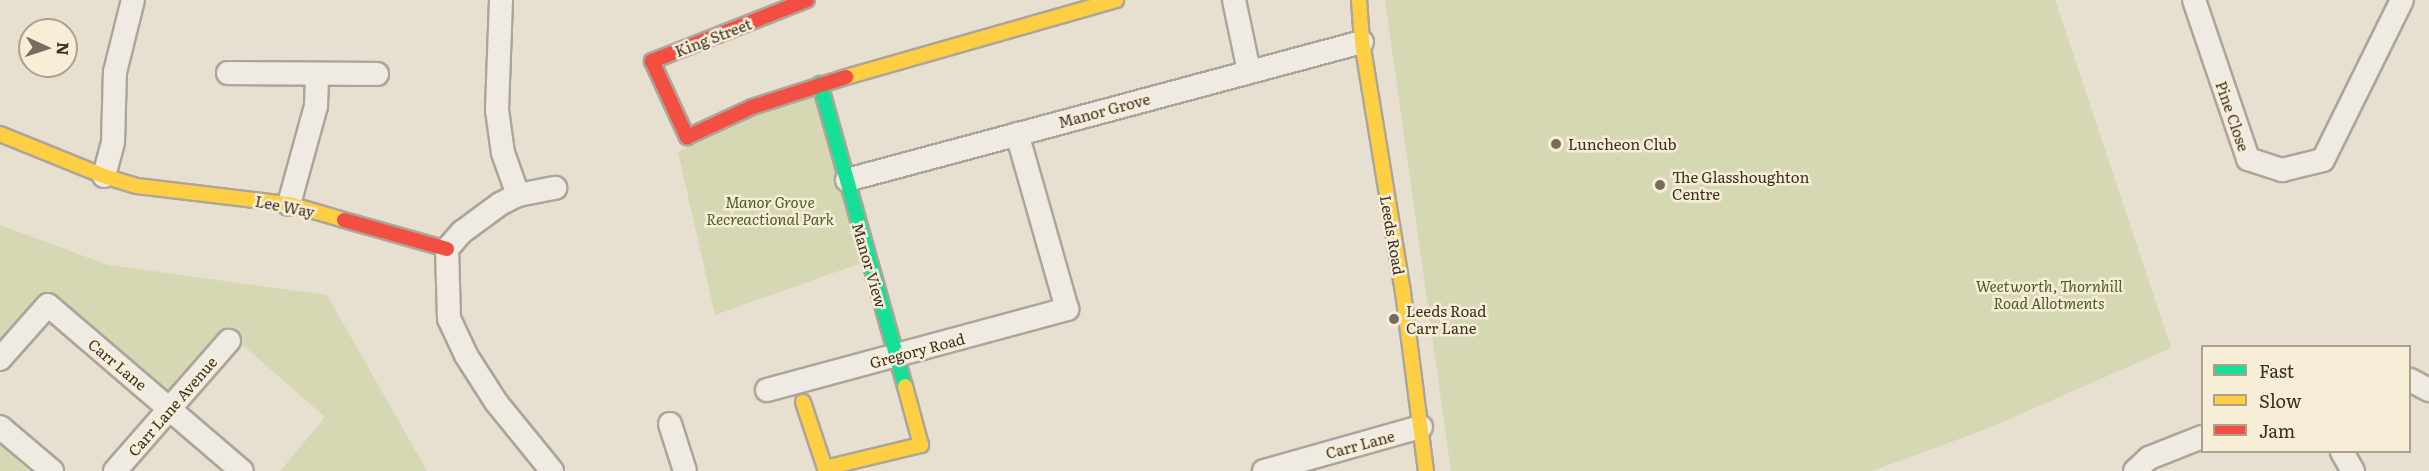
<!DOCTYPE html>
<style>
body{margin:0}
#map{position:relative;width:2429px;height:471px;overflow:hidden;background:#e7e0d1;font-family:Literata,serif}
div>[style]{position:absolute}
.green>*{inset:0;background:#d6d7b3}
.roads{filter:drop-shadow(2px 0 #ada599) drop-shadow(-2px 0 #ada599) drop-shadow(0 2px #ada599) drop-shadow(0 -2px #ada599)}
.street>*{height:22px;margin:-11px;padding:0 11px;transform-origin:11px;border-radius:11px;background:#efebe3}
.fast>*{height:14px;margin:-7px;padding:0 7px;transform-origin:7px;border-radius:7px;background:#16e098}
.slow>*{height:14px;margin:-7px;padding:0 7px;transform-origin:7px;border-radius:7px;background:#ffcf43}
.jam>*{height:14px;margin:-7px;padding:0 7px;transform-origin:7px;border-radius:7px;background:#f24e42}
.dots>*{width:16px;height:16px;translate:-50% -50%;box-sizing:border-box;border:3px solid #f7eed8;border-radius:50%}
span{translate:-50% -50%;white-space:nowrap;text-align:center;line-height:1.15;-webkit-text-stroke:5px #f7eed8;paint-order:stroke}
.street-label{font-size:15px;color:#3d2e20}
.poi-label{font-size:15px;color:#3d2e20}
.left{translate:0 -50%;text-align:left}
.park-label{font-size:15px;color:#4d5a26;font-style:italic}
.legend{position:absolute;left:2201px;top:345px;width:210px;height:108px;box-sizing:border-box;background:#f7eed8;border:2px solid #ada18e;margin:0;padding:8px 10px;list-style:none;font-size:18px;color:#3d2e20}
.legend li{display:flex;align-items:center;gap:12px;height:30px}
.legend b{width:30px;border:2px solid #ada18e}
.north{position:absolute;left:18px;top:18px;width:60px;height:60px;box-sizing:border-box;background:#f7eed8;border:2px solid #ada18e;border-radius:50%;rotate:93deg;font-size:16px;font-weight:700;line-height:24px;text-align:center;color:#3d2e20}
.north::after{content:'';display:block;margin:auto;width:21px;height:27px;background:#786c5e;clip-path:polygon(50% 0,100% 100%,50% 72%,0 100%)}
</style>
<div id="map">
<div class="green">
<i style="clip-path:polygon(1385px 0,2055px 0,2171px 348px,1989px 428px,1872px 471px,1451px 471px)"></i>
<i style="clip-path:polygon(818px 89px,864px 262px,715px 315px,678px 152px,751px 115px)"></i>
<i style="clip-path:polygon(0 225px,108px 265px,327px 295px,427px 471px,280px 471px,325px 417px,229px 333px,169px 392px,48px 291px,0 348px)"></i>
<i style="clip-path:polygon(0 444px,29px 471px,0 471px)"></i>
</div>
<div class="roads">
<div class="street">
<i style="left:501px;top:0;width:110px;rotate:92.1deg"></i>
<i style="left:497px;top:110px;width:43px;rotate:82.1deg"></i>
<i style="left:503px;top:153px;width:45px;rotate:70.3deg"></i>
<i style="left:1234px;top:0;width:73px;rotate:78.1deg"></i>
<i style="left:2194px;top:0;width:168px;rotate:71.2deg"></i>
<i style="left:2248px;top:159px;width:36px;rotate:18deg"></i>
<i style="left:2282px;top:170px;width:42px;rotate:-13.7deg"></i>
<i style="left:2323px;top:160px;width:178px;rotate:-63.7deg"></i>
<i style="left:228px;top:73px;width:149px;rotate:0.4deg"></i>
<i style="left:104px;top:176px;width:35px;rotate:-75deg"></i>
<i style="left:113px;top:142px;width:70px;rotate:-88.4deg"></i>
<i style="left:115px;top:72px;width:74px;rotate:-76deg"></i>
<i style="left:847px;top:180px;width:533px;rotate:-15deg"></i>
<i style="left:289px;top:204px;width:102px;rotate:-74.6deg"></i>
<i style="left:316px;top:106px;width:30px;rotate:-88deg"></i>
<i style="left:0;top:359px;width:72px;rotate:-48.4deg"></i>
<i style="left:48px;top:305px;width:255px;rotate:40.6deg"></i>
<i style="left:2410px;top:380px;width:21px;rotate:28deg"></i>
<i style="left:767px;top:390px;width:311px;rotate:-15.1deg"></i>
<i style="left:1067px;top:309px;width:182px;rotate:-105.9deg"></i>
<i style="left:670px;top:424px;width:49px;rotate:72.3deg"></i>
<i style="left:0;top:427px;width:68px;rotate:40.2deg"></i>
<i style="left:2342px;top:452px;width:22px;rotate:60deg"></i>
<i style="left:115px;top:471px;width:173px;rotate:-48.8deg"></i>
<i style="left:552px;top:471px;width:89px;rotate:-129.1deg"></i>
<i style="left:496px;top:402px;width:56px;rotate:-122.6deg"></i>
<i style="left:466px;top:355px;width:40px;rotate:-115deg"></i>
<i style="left:449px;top:319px;width:70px;rotate:-91.6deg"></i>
<i style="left:447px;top:249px;width:23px;rotate:-49deg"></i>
<i style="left:462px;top:232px;width:47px;rotate:-36.4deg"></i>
<i style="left:500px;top:204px;width:20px;rotate:-27deg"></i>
<i style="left:518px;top:195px;width:38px;rotate:-11deg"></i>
<i style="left:1264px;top:471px;width:163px;rotate:-15.7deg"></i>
<i style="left:2135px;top:471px;width:19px;rotate:-43deg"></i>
<i style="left:2149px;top:458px;width:57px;rotate:-21.6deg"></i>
</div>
<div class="fast">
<i style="left:820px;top:84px;width:314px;rotate:74.3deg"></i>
</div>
<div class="slow">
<i style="left:1359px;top:0;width:42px;rotate:85.9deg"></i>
<i style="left:1362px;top:42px;width:253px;rotate:80.7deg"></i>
<i style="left:1403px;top:292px;width:180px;rotate:82.7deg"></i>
<i style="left:846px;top:77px;width:281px;rotate:-15.9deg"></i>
<i style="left:0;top:134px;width:112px;rotate:22deg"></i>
<i style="left:104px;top:176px;width:34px;rotate:17deg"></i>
<i style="left:137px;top:186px;width:153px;rotate:6.8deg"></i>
<i style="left:289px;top:204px;width:57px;rotate:16.2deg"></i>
<i style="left:803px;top:402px;width:70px;rotate:71.6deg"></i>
<i style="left:825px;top:468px;width:99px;rotate:-13.5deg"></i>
<i style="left:921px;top:445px;width:61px;rotate:-105.2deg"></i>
</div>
<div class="jam">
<i style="left:807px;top:0;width:167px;rotate:158.5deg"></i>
<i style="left:652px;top:61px;width:84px;rotate:65.3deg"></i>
<i style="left:687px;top:137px;width:72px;rotate:-24.8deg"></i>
<i style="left:752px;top:107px;width:99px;rotate:-17.7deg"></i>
<i style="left:344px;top:220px;width:107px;rotate:15.7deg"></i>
</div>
</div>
<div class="dots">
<i style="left:1556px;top:144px;background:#786c5e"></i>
<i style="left:1660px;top:185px;background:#786c5e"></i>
<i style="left:1394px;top:319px;background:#786c5e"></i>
</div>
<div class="street-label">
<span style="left:713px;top:37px;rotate:-21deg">King Street</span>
<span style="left:1104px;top:110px;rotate:-15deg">Manor Grove</span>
<span style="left:2233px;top:116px;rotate:71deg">Pine Close</span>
<span style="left:285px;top:206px;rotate:11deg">Lee Way</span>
<span style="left:1393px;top:235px;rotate:80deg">Leeds Road</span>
<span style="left:870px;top:265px;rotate:74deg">Manor View</span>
<span style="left:917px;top:350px;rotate:-15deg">Gregory Road</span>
<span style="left:118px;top:364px;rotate:40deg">Carr Lane</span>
<span style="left:172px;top:406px;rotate:-49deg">Carr Lane Avenue</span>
<span style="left:1360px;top:444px;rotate:-15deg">Carr Lane</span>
</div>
<div class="poi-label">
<span class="left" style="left:1568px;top:144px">Luncheon Club</span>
<span class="left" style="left:1672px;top:185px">The Glasshoughton<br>Centre</span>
<span class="left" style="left:1406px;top:319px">Leeds Road<br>Carr Lane</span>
</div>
<div class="park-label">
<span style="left:770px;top:210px">Manor Grove<br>Recreactional Park</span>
<span style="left:2049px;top:294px">Weetworth, Thornhill<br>Road Allotments</span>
</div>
<ul class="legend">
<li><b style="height:8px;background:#16e098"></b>Fast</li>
<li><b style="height:8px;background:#ffcf43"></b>Slow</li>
<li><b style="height:8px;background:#f24e42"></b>Jam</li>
</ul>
<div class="north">N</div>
</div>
